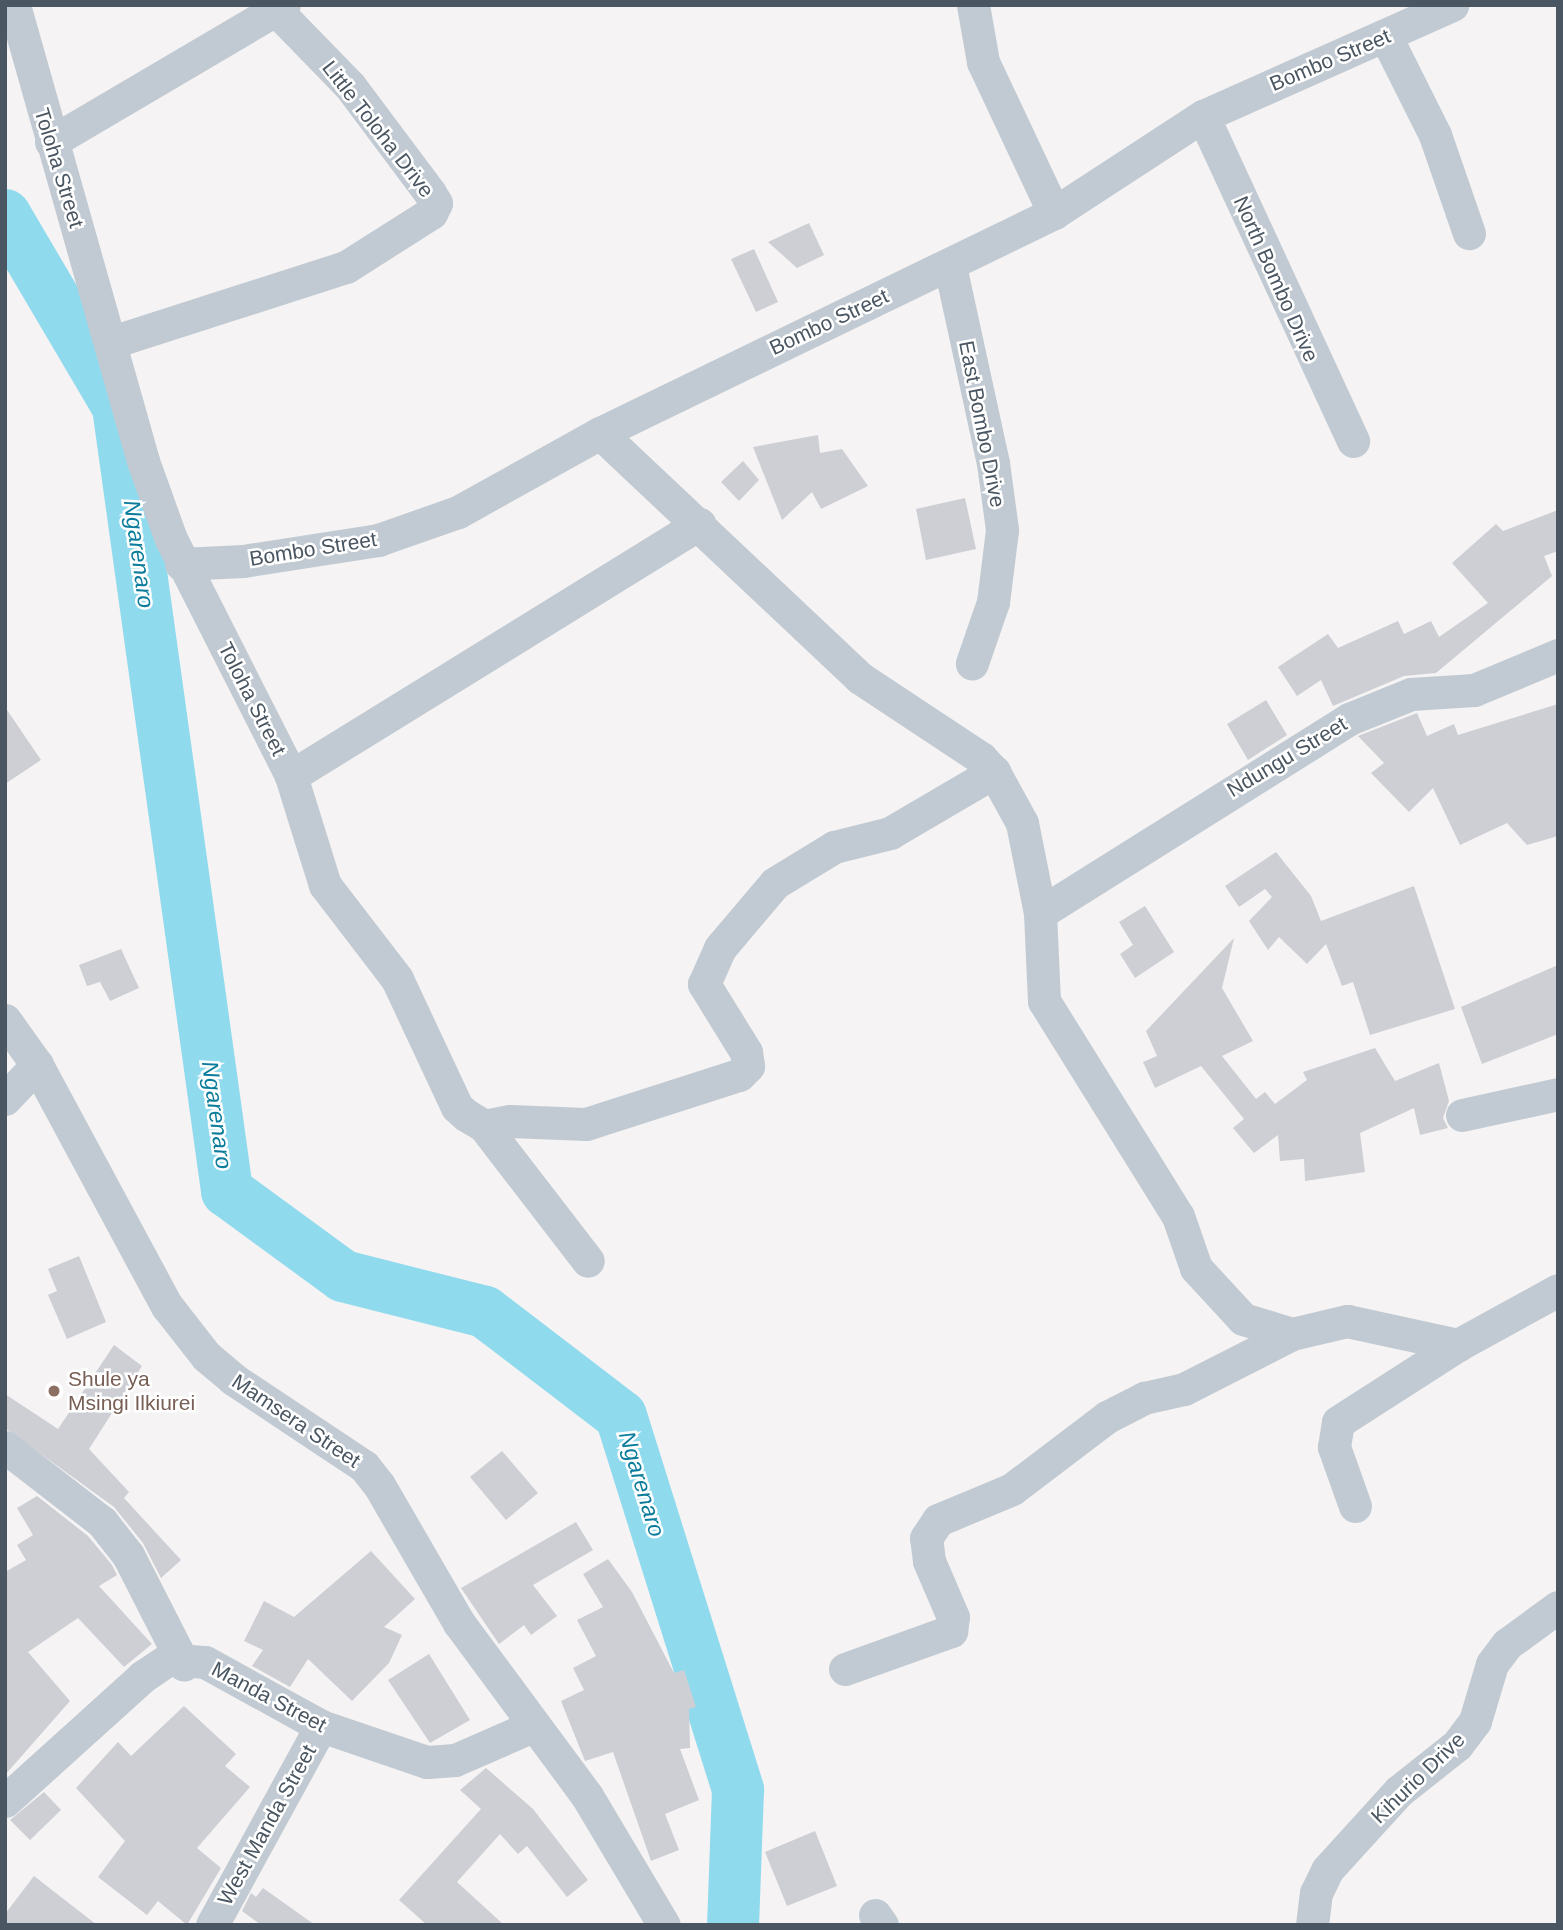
<!DOCTYPE html>
<style>
body{margin:0}
#map{position:relative;width:1563px;height:1930px;overflow:hidden;background:#f5f3f3;font-family:Arial,sans-serif}
div>[style]{position:absolute}
.river>*{height:52px;margin:-26px;padding:0 26px;transform-origin:26px;border-radius:26px;background:#90daee}
.building>*{inset:0;background:#cdcfd5}
.minor>*{height:33px;margin:-16.5px;padding:0 16.5px;transform-origin:16.5px;border-radius:16.5px;background:#c1cad2}
.dots>*{width:19px;height:19px;translate:-50% -50%;box-sizing:border-box;border:4px solid #fff;border-radius:50%}
span{translate:-50% -50%;white-space:nowrap;text-align:center;line-height:1.15;-webkit-text-stroke:5px #fff;paint-order:stroke}
.street-label{font-size:21px;color:#4a5661}
.education-label{font-size:21px;color:#785e54}
.left{translate:0 -50%;text-align:left}
.water-label{font-size:23px;color:#0c7c9b;font-style:italic}
.frame{position:absolute;inset:0;border:7px solid #4a5661;pointer-events:none}
</style>
<div id="map">
<div class="river">
<i style="left:5px;top:215px;width:223px;rotate:59.5deg"></i>
<i style="left:118px;top:407px;width:792px;rotate:82.08deg"></i>
<i style="left:227px;top:1191px;width:144px;rotate:36.2deg"></i>
<i style="left:343px;top:1276px;width:146px;rotate:14.2deg"></i>
<i style="left:485px;top:1312px;width:171px;rotate:37.4deg"></i>
<i style="left:621px;top:1416px;width:392px;rotate:72.6deg"></i>
<i style="left:738px;top:1790px;width:135px;rotate:92.1deg"></i>
</div>
<div class="building">
<i style="clip-path:polygon(809px 223px,824px 255px,797px 268px,768px 242px)"></i>
<i style="clip-path:polygon(754px 249px,778px 302px,756px 312px,731px 259px)"></i>
<i style="clip-path:polygon(818px 435px,820px 453px,842px 449px,868px 486px,821px 509px,812px 492px,782px 520px,753px 447px)"></i>
<i style="clip-path:polygon(743px 461px,759px 480px,739px 501px,721px 482px)"></i>
<i style="clip-path:polygon(965px 498px,976px 549px,926px 560px,916px 509px)"></i>
<i style="clip-path:polygon(1558px 510px,1558px 551px,1544px 556px,1552px 576px,1436px 673px,1404px 676px,1333px 706px,1321px 680px,1297px 696px,1278px 667px,1328px 634px,1338px 648px,1398px 621px,1404px 634px,1431px 621px,1439px 637px,1488px 603px,1452px 563px,1496px 524px,1503px 531px)"></i>
<i style="clip-path:polygon(1266px 700px,1287px 735px,1248px 760px,1227px 724px)"></i>
<i style="clip-path:polygon(1558px 704px,1558px 836px,1527px 845px,1507px 823px,1460px 845px,1433px 788px,1409px 812px,1371px 773px,1384px 763px,1358px 736px,1417px 713px,1427px 736px,1454px 724px,1458px 735px)"></i>
<i style="clip-path:polygon(5px 707px,41px 760px,5px 784px)"></i>
<i style="clip-path:polygon(1276px 852px,1311px 896px,1321px 921px,1414px 886px,1455px 1009px,1370px 1035px,1353px 982px,1342px 986px,1326px 944px,1307px 964px,1279px 937px,1268px 950px,1249px 921px,1272px 897px,1265px 889px,1239px 907px,1225px 886px)"></i>
<i style="clip-path:polygon(1145px 906px,1174px 952px,1135px 978px,1120px 954px,1133px 945px,1119px 922px)"></i>
<i style="clip-path:polygon(1234px 938px,1222px 988px,1253px 1041px,1222px 1056px,1256px 1099px,1265px 1092px,1275px 1104px,1307px 1080px,1303px 1072px,1375px 1048px,1395px 1081px,1439px 1063px,1449px 1101px,1443px 1118px,1448px 1128px,1420px 1135px,1414px 1108px,1360px 1133px,1365px 1172px,1305px 1181px,1304px 1159px,1280px 1161px,1278px 1135px,1254px 1153px,1233px 1128px,1244px 1119px,1201px 1066px,1155px 1088px,1143px 1062px,1157px 1056px,1146px 1031px)"></i>
<i style="clip-path:polygon(121px 949px,139px 988px,110px 1001px,100px 982px,87px 986px,79px 965px)"></i>
<i style="clip-path:polygon(1558px 965px,1558px 1034px,1482px 1064px,1461px 1007px)"></i>
<i style="clip-path:polygon(79px 1256px,106px 1322px,67px 1339px,48px 1295px,57px 1291px,48px 1269px)"></i>
<i style="clip-path:polygon(114px 1345px,142px 1366px,89px 1449px,129px 1492px,124px 1498px,181px 1560px,161px 1578px,143px 1543px,114px 1507px,5px 1428px,5px 1394px,58px 1429px)"></i>
<i style="clip-path:polygon(502px 1451px,538px 1493px,506px 1520px,470px 1477px)"></i>
<i style="clip-path:polygon(37px 1496px,88px 1536px,112px 1565px,117px 1575px,99px 1586px,152px 1644px,124px 1667px,78px 1618px,28px 1652px,70px 1701px,5px 1775px,5px 1572px,26px 1560px,17px 1545px,33px 1535px,17px 1508px)"></i>
<i style="clip-path:polygon(576px 1522px,593px 1550px,533px 1585px,557px 1616px,531px 1635px,524px 1625px,499px 1644px,461px 1588px)"></i>
<i style="clip-path:polygon(371px 1551px,415px 1599px,384px 1627px,402px 1635px,389px 1663px,352px 1701px,308px 1659px,290px 1687px,252px 1666px,263px 1650px,244px 1641px,264px 1601px,294px 1617px)"></i>
<i style="clip-path:polygon(608px 1559px,632px 1592px,674px 1673px,684px 1670px,696px 1707px,689px 1709px,690px 1748px,680px 1749px,699px 1800px,665px 1814px,679px 1850px,651px 1861px,613px 1752px,585px 1761px,561px 1701px,584px 1690px,573px 1668px,596px 1656px,577px 1620px,603px 1607px,583px 1574px)"></i>
<i style="clip-path:polygon(429px 1654px,470px 1720px,430px 1743px,388px 1680px)"></i>
<i style="clip-path:polygon(184px 1706px,236px 1754px,225px 1766px,250px 1787px,197px 1848px,221px 1868px,187px 1925px,158px 1901px,147px 1915px,98px 1877px,125px 1841px,76px 1788px,118px 1742px,131px 1756px)"></i>
<i style="clip-path:polygon(486px 1768px,533px 1809px,588px 1880px,567px 1897px,527px 1846px,518px 1854px,500px 1834px,457px 1882px,504px 1925px,427px 1925px,399px 1900px,481px 1809px,460px 1790px)"></i>
<i style="clip-path:polygon(44px 1792px,61px 1810px,30px 1840px,10px 1820px)"></i>
<i style="clip-path:polygon(815px 1831px,837px 1886px,787px 1906px,765px 1852px)"></i>
<i style="clip-path:polygon(34px 1876px,97px 1925px,5px 1925px,5px 1914px)"></i>
<i style="clip-path:polygon(263px 1888px,315px 1925px,261px 1925px,242px 1911px,251px 1893px,256px 1897px)"></i>
</div>
<div class="minor">
<i style="left:14px;top:5px;width:474px;rotate:74.2deg"></i>
<i style="left:143px;top:461px;width:83px;rotate:70.3deg"></i>
<i style="left:171px;top:539px;width:266px;rotate:63.1deg"></i>
<i style="left:291px;top:776px;width:114px;rotate:72.7deg"></i>
<i style="left:325px;top:885px;width:118px;rotate:52.5deg"></i>
<i style="left:397px;top:979px;width:141px;rotate:64.9deg"></i>
<i style="left:457px;top:1107px;width:12px;rotate:42deg"></i>
<i style="left:466px;top:1115px;width:21px;rotate:31deg"></i>
<i style="left:484px;top:1126px;width:26px;rotate:-11deg"></i>
<i style="left:510px;top:1121px;width:76px;rotate:2.3deg"></i>
<i style="left:586px;top:1124px;width:161px;rotate:-17.8deg"></i>
<i style="left:739px;top:1075px;width:13px;rotate:-45deg"></i>
<i style="left:748px;top:1066px;width:14px;rotate:-98deg"></i>
<i style="left:746px;top:1052px;width:80px;rotate:-121.7deg"></i>
<i style="left:704px;top:984px;width:39px;rotate:-66deg"></i>
<i style="left:720px;top:948px;width:85px;rotate:-49.8deg"></i>
<i style="left:775px;top:883px;width:69px;rotate:-31.4deg"></i>
<i style="left:834px;top:847px;width:58px;rotate:-14deg"></i>
<i style="left:890px;top:833px;width:121px;rotate:-30.4deg"></i>
<i style="left:973px;top:5px;width:58px;rotate:80deg"></i>
<i style="left:983px;top:62px;width:167px;rotate:64.8deg"></i>
<i style="left:1386px;top:37px;width:110px;rotate:63.4deg"></i>
<i style="left:1435px;top:135px;width:104px;rotate:70.9deg"></i>
<i style="left:1203px;top:116px;width:358px;rotate:65.2deg"></i>
<i style="left:51px;top:142px;width:270px;rotate:-30.5deg"></i>
<i style="left:950px;top:266px;width:202px;rotate:77.7deg"></i>
<i style="left:993px;top:463px;width:68px;rotate:82.3deg"></i>
<i style="left:1002px;top:530px;width:73px;rotate:97.1deg"></i>
<i style="left:993px;top:602px;width:65px;rotate:109deg"></i>
<i style="left:112px;top:342px;width:246px;rotate:-17.8deg"></i>
<i style="left:346px;top:267px;width:101px;rotate:-32.4deg"></i>
<i style="left:431px;top:213px;width:11px;rotate:-63deg"></i>
<i style="left:436px;top:203px;width:12px;rotate:-121deg"></i>
<i style="left:430px;top:193px;width:134px;rotate:-126.8deg"></i>
<i style="left:350px;top:86px;width:106px;rotate:-134.2deg"></i>
<i style="left:600px;top:433px;width:357px;rotate:43.3deg"></i>
<i style="left:860px;top:678px;width:145px;rotate:33.5deg"></i>
<i style="left:981px;top:758px;width:19px;rotate:47deg"></i>
<i style="left:994px;top:772px;width:58px;rotate:61.2deg"></i>
<i style="left:1022px;top:823px;width:92px;rotate:78.7deg"></i>
<i style="left:1040px;top:913px;width:88px;rotate:87.4deg"></i>
<i style="left:1044px;top:1001px;width:253px;rotate:58.1deg"></i>
<i style="left:1178px;top:1216px;width:55px;rotate:70.9deg"></i>
<i style="left:1196px;top:1268px;width:69px;rotate:47.3deg"></i>
<i style="left:1243px;top:1319px;width:51px;rotate:17deg"></i>
<i style="left:1292px;top:1334px;width:57px;rotate:-13.3deg"></i>
<i style="left:1347px;top:1321px;width:114px;rotate:12.2deg"></i>
<i style="left:1458px;top:1345px;width:114px;rotate:-28.8deg"></i>
<i style="left:181px;top:564px;width:62px;rotate:-2.8deg"></i>
<i style="left:243px;top:561px;width:137px;rotate:-8.8deg"></i>
<i style="left:378px;top:540px;width:85px;rotate:-19.3deg"></i>
<i style="left:458px;top:512px;width:162px;rotate:-29.1deg"></i>
<i style="left:600px;top:433px;width:504px;rotate:-25.85deg"></i>
<i style="left:1054px;top:213px;width:178px;rotate:-33.1deg"></i>
<i style="left:1203px;top:116px;width:273px;rotate:-24deg"></i>
<i style="left:291px;top:776px;width:480px;rotate:-31.7deg"></i>
<i style="left:1040px;top:913px;width:365px;rotate:-32.1deg"></i>
<i style="left:1349px;top:719px;width:67px;rotate:-22deg"></i>
<i style="left:1411px;top:694px;width:63px;rotate:-3.6deg"></i>
<i style="left:1474px;top:690px;width:91px;rotate:-22.6deg"></i>
<i style="left:5px;top:1020px;width:55px;rotate:54.6deg"></i>
<i style="left:37px;top:1065px;width:274px;rotate:61.7deg"></i>
<i style="left:167px;top:1306px;width:63px;rotate:52deg"></i>
<i style="left:206px;top:1356px;width:35px;rotate:40deg"></i>
<i style="left:233px;top:1379px;width:157px;rotate:33.6deg"></i>
<i style="left:364px;top:1466px;width:24px;rotate:52deg"></i>
<i style="left:379px;top:1485px;width:160px;rotate:59.9deg"></i>
<i style="left:459px;top:1623px;width:215px;rotate:53.5deg"></i>
<i style="left:587px;top:1796px;width:150px;rotate:59.2deg"></i>
<i style="left:5px;top:1099px;width:47px;rotate:-46.7deg"></i>
<i style="left:1462px;top:1115px;width:98px;rotate:-12.3deg"></i>
<i style="left:484px;top:1126px;width:170px;rotate:52.4deg"></i>
<i style="left:5px;top:1447px;width:123px;rotate:37.7deg"></i>
<i style="left:102px;top:1522px;width:42px;rotate:51.8deg"></i>
<i style="left:128px;top:1555px;width:123px;rotate:63deg"></i>
<i style="left:1355px;top:1506px;width:63px;rotate:-109.6deg"></i>
<i style="left:1334px;top:1447px;width:25px;rotate:-81deg"></i>
<i style="left:1338px;top:1422px;width:143px;rotate:-32.7deg"></i>
<i style="left:845px;top:1669px;width:113px;rotate:-19.7deg"></i>
<i style="left:951px;top:1631px;width:14px;rotate:-82deg"></i>
<i style="left:953px;top:1617px;width:61px;rotate:-113.2deg"></i>
<i style="left:929px;top:1561px;width:23px;rotate:-97deg"></i>
<i style="left:926px;top:1538px;width:22px;rotate:-56deg"></i>
<i style="left:938px;top:1520px;width:80px;rotate:-22.7deg"></i>
<i style="left:1012px;top:1489px;width:119px;rotate:-37.2deg"></i>
<i style="left:1107px;top:1417px;width:42px;rotate:-27.2deg"></i>
<i style="left:1144px;top:1398px;width:41px;rotate:-12.7deg"></i>
<i style="left:1184px;top:1389px;width:121px;rotate:-27deg"></i>
<i style="left:5px;top:1801px;width:185px;rotate:-42.1deg"></i>
<i style="left:142px;top:1677px;width:32px;rotate:-34deg"></i>
<i style="left:169px;top:1659px;width:36px;rotate:5deg"></i>
<i style="left:205px;top:1662px;width:132px;rotate:28.9deg"></i>
<i style="left:321px;top:1726px;width:112px;rotate:18.8deg"></i>
<i style="left:427px;top:1762px;width:28px;rotate:-4deg"></i>
<i style="left:455px;top:1760px;width:85px;rotate:-23.6deg"></i>
<i style="left:875px;top:1915px;width:12px;rotate:55deg"></i>
<i style="left:212px;top:1925px;width:227px;rotate:-61.3deg"></i>
<i style="left:1312px;top:1925px;width:32px;rotate:-83deg"></i>
<i style="left:1316px;top:1893px;width:25px;rotate:-64deg"></i>
<i style="left:1327px;top:1870px;width:107px;rotate:-47.7deg"></i>
<i style="left:1399px;top:1791px;width:74px;rotate:-38.4deg"></i>
<i style="left:1457px;top:1745px;width:30px;rotate:-53deg"></i>
<i style="left:1475px;top:1721px;width:59px;rotate:-73.4deg"></i>
<i style="left:1492px;top:1664px;width:25px;rotate:-53deg"></i>
<i style="left:1507px;top:1644px;width:63px;rotate:-36deg"></i>
</div>
<div class="dots">
<i style="left:54px;top:1391px;background:#8d6e63"></i>
</div>
<div class="street-label">
<span style="left:1330px;top:60px;rotate:-23deg">Bombo Street</span>
<span style="left:378px;top:129px;rotate:52deg">Little Toloha Drive</span>
<span style="left:59px;top:168px;rotate:73deg">Toloha Street</span>
<span style="left:1276px;top:279px;rotate:66deg">North Bombo Drive</span>
<span style="left:829px;top:322px;rotate:-25deg">Bombo Street</span>
<span style="left:982px;top:424px;rotate:79deg">East Bombo Drive</span>
<span style="left:313px;top:549px;rotate:-9deg">Bombo Street</span>
<span style="left:252px;top:699px;rotate:63deg">Toloha Street</span>
<span style="left:1287px;top:757px;rotate:-31deg">Ndungu Street</span>
<span style="left:296px;top:1421px;rotate:34deg">Mamsera Street</span>
<span style="left:269px;top:1697px;rotate:28deg">Manda Street</span>
<span style="left:1418px;top:1778px;rotate:-44deg">Kihurio Drive</span>
<span style="left:267px;top:1825px;rotate:-61deg">West Manda Street</span>
</div>
<div class="education-label">
<span class="left" style="left:68px;top:1391px">Shule ya<br>Msingi Ilkiurei</span>
</div>
<div class="water-label">
<span style="left:139px;top:554px;rotate:82deg">Ngarenaro</span>
<span style="left:217px;top:1115px;rotate:82deg">Ngarenaro</span>
<span style="left:642px;top:1484px;rotate:73deg">Ngarenaro</span>
</div>
<div class="frame"></div>
</div>
